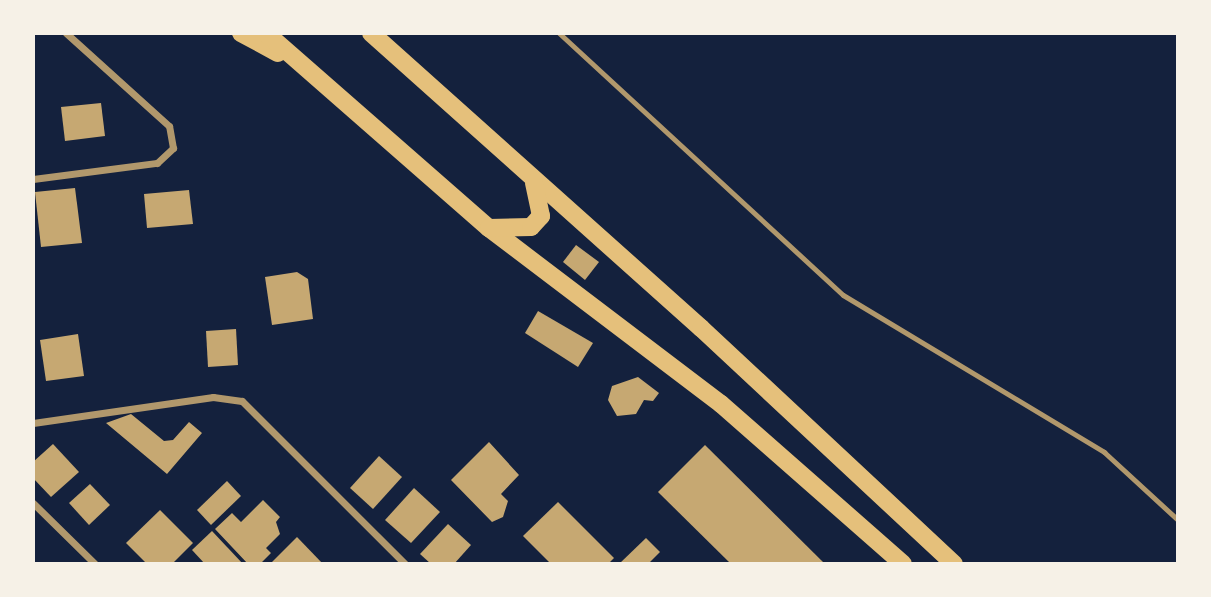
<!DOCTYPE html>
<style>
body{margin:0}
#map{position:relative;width:1211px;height:597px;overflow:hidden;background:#14213d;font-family:Overpass,sans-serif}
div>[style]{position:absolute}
.building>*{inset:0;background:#c6a872}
.service>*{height:5px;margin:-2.5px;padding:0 2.5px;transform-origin:2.5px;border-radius:2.5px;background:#b1986c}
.minor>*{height:7px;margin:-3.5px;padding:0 3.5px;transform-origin:3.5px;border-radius:3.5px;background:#b1986c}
.primary>*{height:18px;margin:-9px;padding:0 9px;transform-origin:9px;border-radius:9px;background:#e5c07b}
span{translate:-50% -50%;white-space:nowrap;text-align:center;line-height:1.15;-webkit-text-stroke:5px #f6f1e7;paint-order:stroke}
.frame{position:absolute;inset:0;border:35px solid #f6f1e7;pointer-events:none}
</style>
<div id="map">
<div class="building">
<i style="clip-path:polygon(101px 103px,105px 136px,65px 141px,61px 107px)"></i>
<i style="clip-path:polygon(75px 188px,82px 243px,41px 247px,35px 192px)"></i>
<i style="clip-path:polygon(189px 190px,193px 224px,147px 228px,144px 194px)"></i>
<i style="clip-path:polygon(576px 245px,599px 262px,585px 280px,563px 262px)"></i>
<i style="clip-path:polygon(297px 272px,308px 279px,313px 319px,272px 325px,265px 277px)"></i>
<i style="clip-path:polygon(538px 311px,593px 343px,578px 367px,525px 333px)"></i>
<i style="clip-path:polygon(236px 329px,238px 365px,208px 367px,206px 331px)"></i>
<i style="clip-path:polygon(78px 334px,84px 376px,46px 381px,40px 340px)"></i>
<i style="clip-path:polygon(638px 377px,659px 393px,653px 401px,644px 400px,636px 414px,617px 416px,608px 400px,612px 386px)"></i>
<i style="clip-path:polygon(131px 414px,164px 441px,173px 440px,189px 422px,202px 433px,167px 474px,106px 423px)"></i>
<i style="clip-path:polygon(489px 442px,519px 475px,501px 494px,508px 501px,503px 517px,492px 522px,451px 480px)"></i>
<i style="clip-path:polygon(53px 444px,79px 472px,51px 497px,33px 478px,33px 462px)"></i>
<i style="clip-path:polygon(705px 445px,825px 564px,731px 564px,658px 492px)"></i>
<i style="clip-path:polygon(379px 456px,402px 477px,373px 509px,350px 488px)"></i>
<i style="clip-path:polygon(227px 481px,241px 496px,211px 525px,197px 510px)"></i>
<i style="clip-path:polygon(90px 484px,110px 505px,89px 525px,69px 503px)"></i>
<i style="clip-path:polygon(414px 488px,440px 512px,411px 543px,385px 520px)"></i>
<i style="clip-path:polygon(263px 500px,280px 517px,276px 522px,280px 534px,266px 548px,271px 553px,260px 564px,248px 564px,215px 529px,232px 513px,241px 522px)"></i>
<i style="clip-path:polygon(558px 502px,614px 558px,608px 564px,551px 564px,523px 536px)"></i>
<i style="clip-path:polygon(160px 510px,193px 543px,172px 564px,147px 564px,126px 543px)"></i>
<i style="clip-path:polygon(448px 524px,471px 545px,454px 564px,431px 564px,420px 554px)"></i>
<i style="clip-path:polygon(212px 531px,243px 564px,205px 564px,192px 550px)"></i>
<i style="clip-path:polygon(297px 537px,323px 564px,270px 564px)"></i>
<i style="clip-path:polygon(646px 538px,660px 552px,648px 564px,619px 564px)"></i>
</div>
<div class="service">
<i style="left:559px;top:33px;width:386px;rotate:42.7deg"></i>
<i style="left:843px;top:295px;width:305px;rotate:31deg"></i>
<i style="left:1104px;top:452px;width:100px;rotate:42.6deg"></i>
</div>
<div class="minor">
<i style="left:33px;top:179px;width:125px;rotate:-7.4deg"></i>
<i style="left:157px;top:163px;width:22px;rotate:-43deg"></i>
<i style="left:173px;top:148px;width:22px;rotate:-100deg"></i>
<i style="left:169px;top:126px;width:139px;rotate:-137.9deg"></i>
<i style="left:33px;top:423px;width:182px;rotate:-8.2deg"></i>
<i style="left:213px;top:397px;width:29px;rotate:8deg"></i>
<i style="left:242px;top:401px;width:231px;rotate:45deg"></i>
<i style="left:33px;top:503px;width:87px;rotate:44.5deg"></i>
</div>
<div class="primary">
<i style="left:241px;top:33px;width:42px;rotate:28.4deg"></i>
<i style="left:266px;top:33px;width:296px;rotate:41.2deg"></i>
<i style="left:489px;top:228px;width:291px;rotate:37.2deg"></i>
<i style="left:721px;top:404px;width:242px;rotate:41.3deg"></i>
<i style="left:371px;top:33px;width:443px;rotate:41.8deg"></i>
<i style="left:701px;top:328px;width:346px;rotate:43deg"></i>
<i style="left:489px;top:228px;width:42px;rotate:-1.4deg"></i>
<i style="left:531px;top:227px;width:15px;rotate:-48deg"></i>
<i style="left:541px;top:216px;width:34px;rotate:-102deg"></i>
</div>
<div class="frame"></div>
</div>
